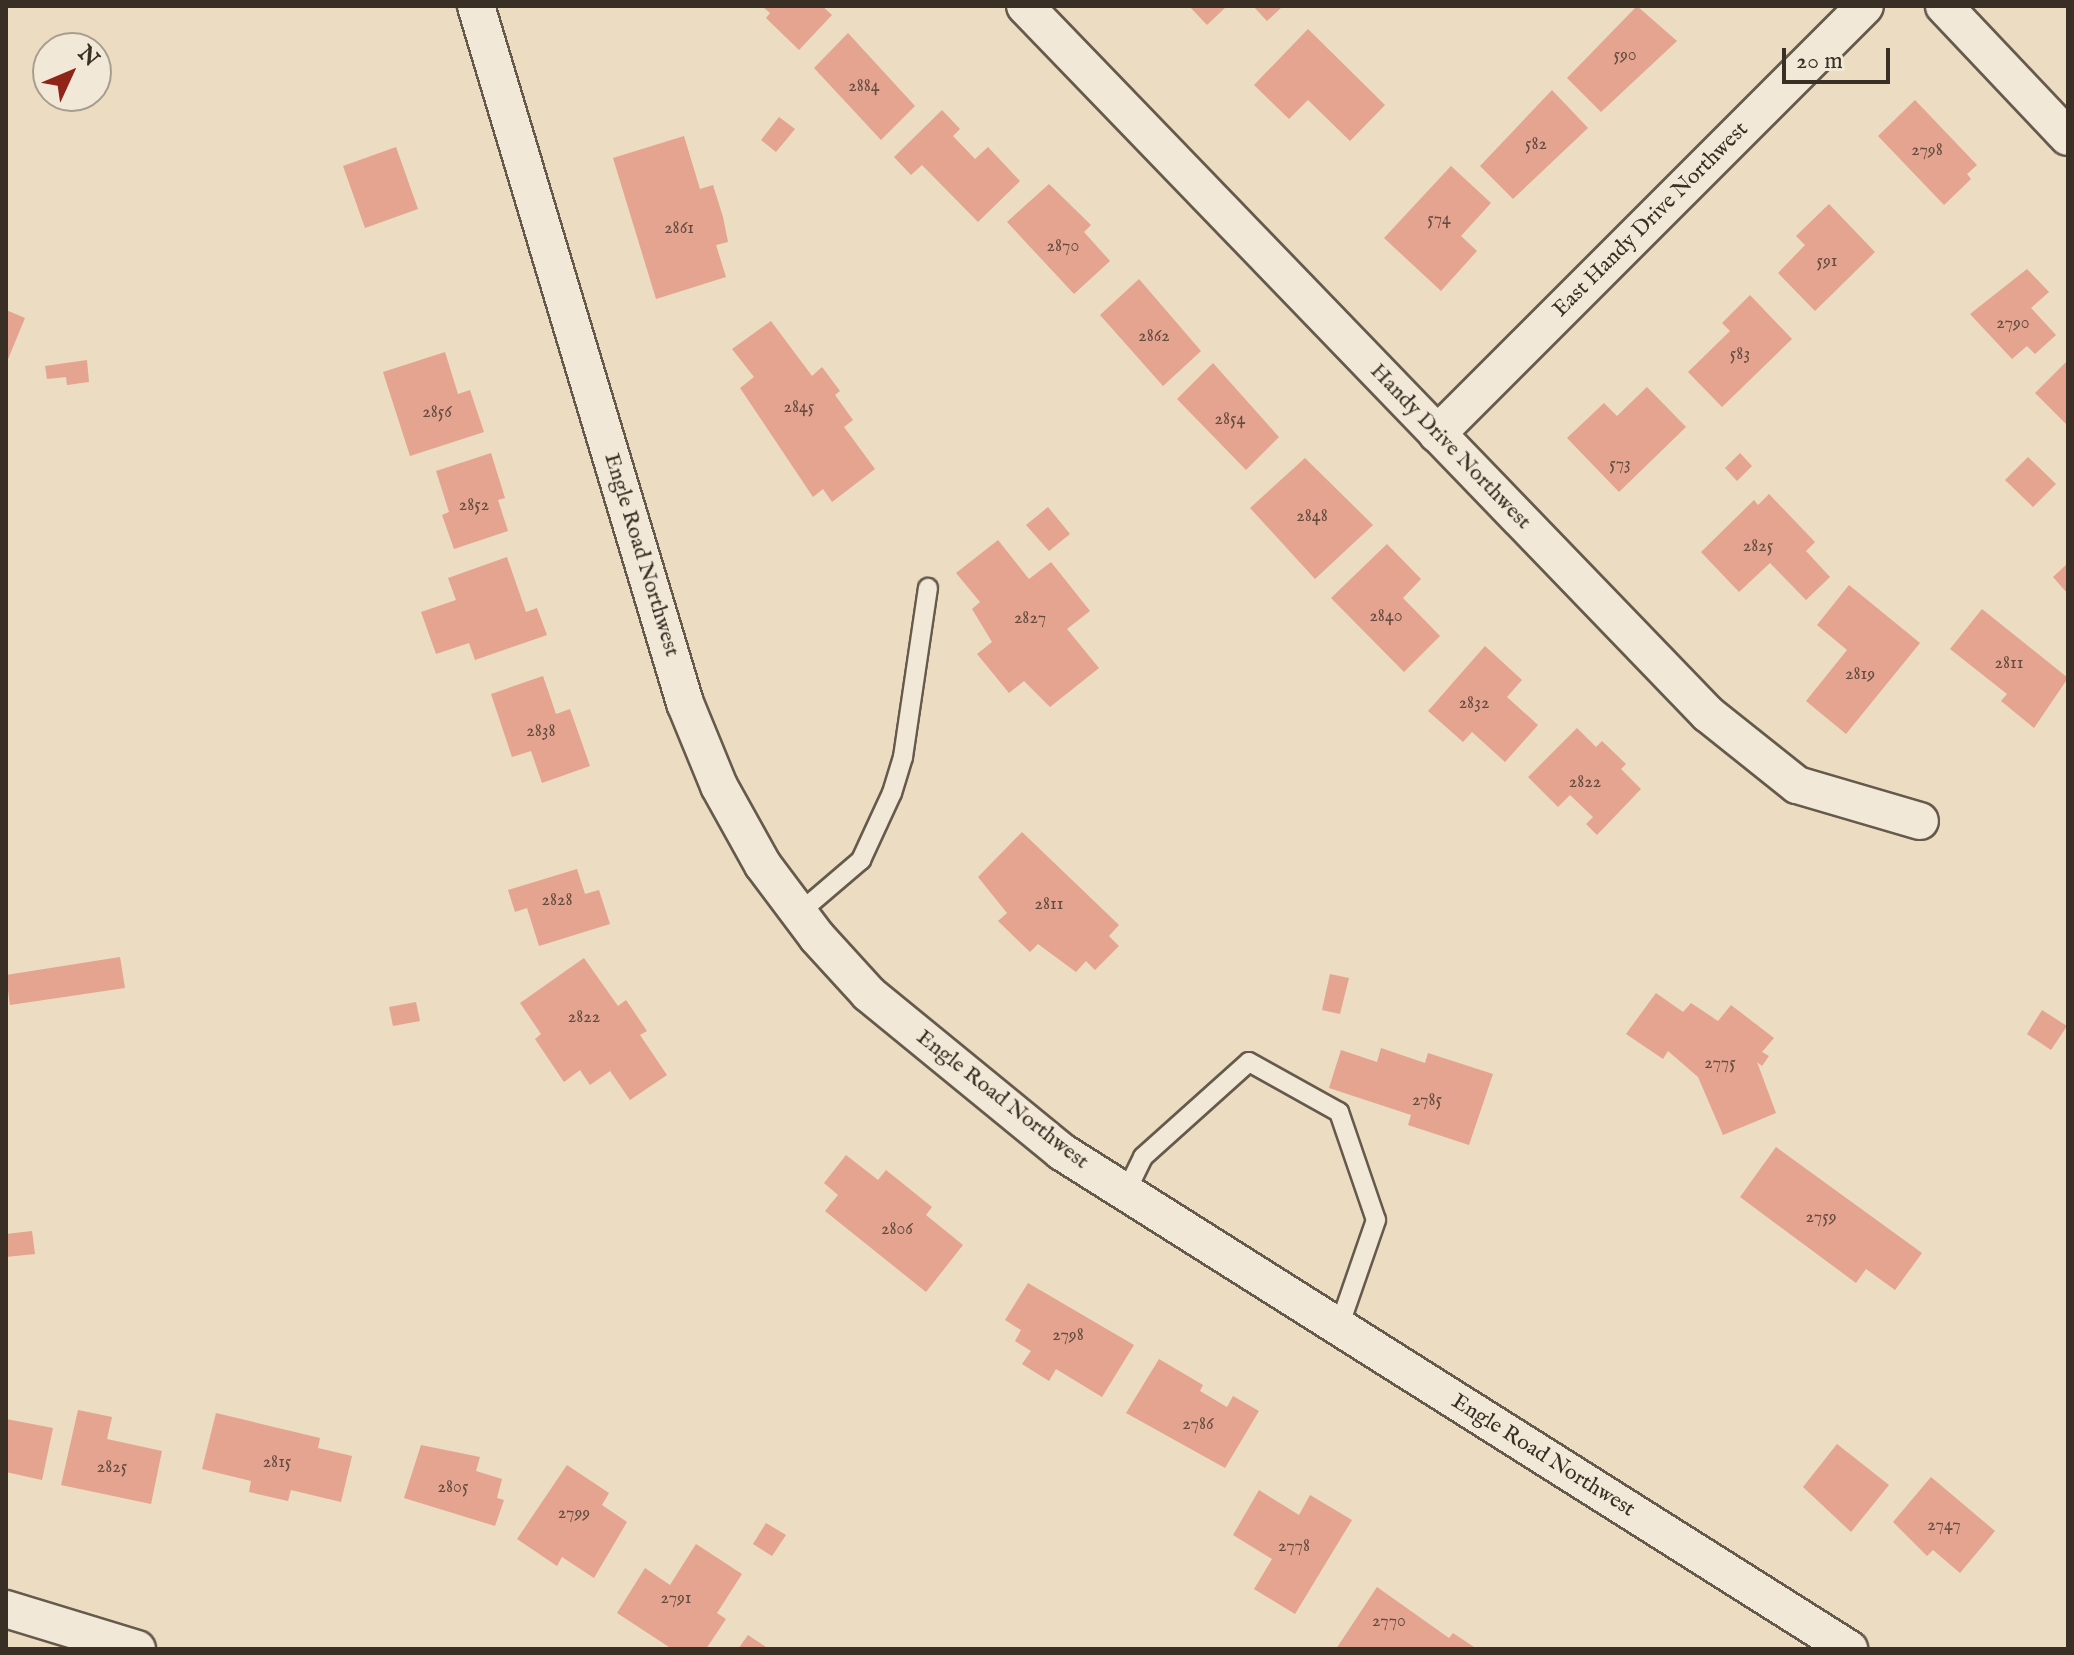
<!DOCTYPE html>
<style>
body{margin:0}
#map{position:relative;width:2074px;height:1655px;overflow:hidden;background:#ebdcc2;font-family:"IM FELL English",serif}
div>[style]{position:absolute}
.building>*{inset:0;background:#e4a48f}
.roads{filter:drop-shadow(2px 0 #665a4c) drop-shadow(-2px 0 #665a4c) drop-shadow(0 2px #665a4c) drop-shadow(0 -2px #665a4c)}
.service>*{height:18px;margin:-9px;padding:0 9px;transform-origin:9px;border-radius:9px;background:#f2e8d7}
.minor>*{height:36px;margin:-18px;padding:0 18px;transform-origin:18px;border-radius:18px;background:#f2e8d7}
span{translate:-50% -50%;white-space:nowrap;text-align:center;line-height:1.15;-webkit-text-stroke:8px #f2e8d7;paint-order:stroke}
.number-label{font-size:18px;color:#644c40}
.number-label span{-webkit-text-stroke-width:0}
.street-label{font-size:22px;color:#3a2f25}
.frame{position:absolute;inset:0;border:8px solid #3a2f25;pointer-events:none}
.north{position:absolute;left:32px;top:32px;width:80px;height:80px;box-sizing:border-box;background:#f2e8d7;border:2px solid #a89e90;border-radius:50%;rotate:46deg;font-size:22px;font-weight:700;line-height:32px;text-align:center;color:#3a2f25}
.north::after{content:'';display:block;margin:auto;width:28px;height:36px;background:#8f2418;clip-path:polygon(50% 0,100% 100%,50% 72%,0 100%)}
.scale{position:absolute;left:1782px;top:48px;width:108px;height:36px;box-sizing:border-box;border:4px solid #3a2f25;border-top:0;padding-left:10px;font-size:24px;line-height:28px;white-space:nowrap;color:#3a2f25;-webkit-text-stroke:6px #f2e8d7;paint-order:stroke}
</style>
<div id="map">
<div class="building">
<i style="clip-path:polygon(762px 6px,822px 6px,832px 15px,799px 50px,766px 18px,770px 13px)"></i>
<i style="clip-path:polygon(1189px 6px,1227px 6px,1207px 25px)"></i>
<i style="clip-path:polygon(1253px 6px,1283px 6px,1267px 21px)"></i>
<i style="clip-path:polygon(1637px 6px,1677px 41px,1601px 112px,1567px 78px)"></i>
<i style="clip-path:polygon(1308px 29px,1385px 105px,1350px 141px,1308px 100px,1289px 119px,1254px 85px)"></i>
<i style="clip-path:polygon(848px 33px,915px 106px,881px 140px,814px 68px)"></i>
<i style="clip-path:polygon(1552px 90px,1588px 128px,1513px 199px,1480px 166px)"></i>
<i style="clip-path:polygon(1915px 100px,1977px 165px,1967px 174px,1971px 179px,1944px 205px,1878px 136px)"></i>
<i style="clip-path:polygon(942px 110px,960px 129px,953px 136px,975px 159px,988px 147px,1020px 181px,978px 222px,922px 165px,911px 175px,894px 157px)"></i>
<i style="clip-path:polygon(779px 117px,795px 129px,776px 152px,761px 140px)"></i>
<i style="clip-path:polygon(684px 136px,700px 189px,713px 185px,723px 217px,728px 242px,716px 245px,726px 277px,656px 299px,613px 158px)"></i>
<i style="clip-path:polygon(396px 147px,418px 209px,365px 228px,343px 166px)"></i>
<i style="clip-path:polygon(1451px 166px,1491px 203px,1461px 236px,1477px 251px,1441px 291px,1384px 238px)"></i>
<i style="clip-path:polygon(1049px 184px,1091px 225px,1084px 232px,1110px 261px,1074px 294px,1007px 222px)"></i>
<i style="clip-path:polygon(1829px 204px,1875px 252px,1815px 311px,1778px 273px,1805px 245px,1796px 236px)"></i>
<i style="clip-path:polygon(2027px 269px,2049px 292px,2031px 308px,2056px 335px,2035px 354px,2027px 346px,2012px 359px,1970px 314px)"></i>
<i style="clip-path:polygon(1139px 279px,1201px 351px,1163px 386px,1100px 315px)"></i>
<i style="clip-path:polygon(1750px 295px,1792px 339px,1722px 407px,1688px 372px,1730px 331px,1722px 323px)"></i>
<i style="clip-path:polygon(6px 310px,25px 318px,6px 364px)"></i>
<i style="clip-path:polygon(771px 321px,812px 376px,822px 367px,840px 391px,835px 395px,853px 420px,844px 427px,875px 469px,832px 502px,823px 489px,813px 497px,740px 388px,754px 377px,732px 349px)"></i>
<i style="clip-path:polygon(445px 352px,458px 394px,470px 390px,484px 432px,410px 456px,383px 372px)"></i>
<i style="clip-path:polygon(87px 360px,89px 382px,67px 385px,66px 377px,47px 379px,45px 366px)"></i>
<i style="clip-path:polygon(2068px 360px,2068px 426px,2035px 393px)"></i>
<i style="clip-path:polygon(1213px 363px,1279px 437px,1246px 470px,1177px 399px)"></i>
<i style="clip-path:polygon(1647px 387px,1686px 427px,1619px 492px,1567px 438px,1604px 403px,1617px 416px)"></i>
<i style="clip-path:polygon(491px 453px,505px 498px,498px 500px,508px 531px,454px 549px,442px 515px,449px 512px,436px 471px)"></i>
<i style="clip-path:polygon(1740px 453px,1752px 466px,1737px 481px,1725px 468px)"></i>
<i style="clip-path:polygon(2028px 457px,2056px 484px,2033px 507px,2005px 480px)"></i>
<i style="clip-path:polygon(1305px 458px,1373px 525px,1315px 579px,1250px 508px)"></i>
<i style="clip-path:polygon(1769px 494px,1815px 542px,1806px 551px,1830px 577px,1806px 600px,1770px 563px,1739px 592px,1701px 552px,1754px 500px,1758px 505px)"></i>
<i style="clip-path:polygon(1048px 507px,1070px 534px,1049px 551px,1026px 525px)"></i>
<i style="clip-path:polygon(998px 540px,1029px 579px,1051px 562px,1090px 611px,1067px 629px,1099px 668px,1050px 707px,1024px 681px,1009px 693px,977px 654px,992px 642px,972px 609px,980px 602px,956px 573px)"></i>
<i style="clip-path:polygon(1387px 544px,1421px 579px,1403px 598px,1440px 636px,1404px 672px,1331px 598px)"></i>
<i style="clip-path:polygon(507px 557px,526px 612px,537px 608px,547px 635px,475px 660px,469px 643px,436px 654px,421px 612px,456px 600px,448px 578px)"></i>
<i style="clip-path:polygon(2068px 563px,2068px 594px,2053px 577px)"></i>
<i style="clip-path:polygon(1849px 585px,1920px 643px,1846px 734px,1806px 701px,1847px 650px,1817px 625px)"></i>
<i style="clip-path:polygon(1982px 609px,2068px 678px,2034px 728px,2001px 701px,2007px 694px,1950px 649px)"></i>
<i style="clip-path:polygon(1485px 646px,1522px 680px,1507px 697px,1538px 725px,1505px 762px,1472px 732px,1463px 742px,1428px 711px)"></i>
<i style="clip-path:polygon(543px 676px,556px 714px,570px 709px,590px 766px,542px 783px,531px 751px,512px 757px,491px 694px)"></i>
<i style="clip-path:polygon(1577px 728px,1596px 747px,1602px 741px,1626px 764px,1621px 769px,1641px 789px,1597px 835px,1586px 824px,1593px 817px,1570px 795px,1558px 807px,1528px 777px)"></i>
<i style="clip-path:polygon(1022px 832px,1119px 925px,1109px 936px,1119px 946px,1095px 970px,1086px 961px,1076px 972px,1038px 944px,1030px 952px,998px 921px,1007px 913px,978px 877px)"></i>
<i style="clip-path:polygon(577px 869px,585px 894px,599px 890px,610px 924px,539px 946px,527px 908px,515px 912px,508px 890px)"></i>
<i style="clip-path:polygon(120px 957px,125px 988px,10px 1005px,6px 975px)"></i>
<i style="clip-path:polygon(584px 958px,618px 1006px,626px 1000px,647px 1031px,640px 1035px,667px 1075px,630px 1100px,610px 1071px,590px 1085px,580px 1070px,564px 1082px,535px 1039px,541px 1034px,520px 1003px)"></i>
<i style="clip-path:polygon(1330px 974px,1349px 978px,1340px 1014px,1322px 1010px)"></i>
<i style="clip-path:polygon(1656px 993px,1683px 1012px,1691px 1003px,1718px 1021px,1731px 1005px,1774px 1038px,1762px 1052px,1769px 1056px,1762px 1066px,1757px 1062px,1776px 1113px,1723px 1135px,1698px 1077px,1668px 1051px,1663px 1059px,1626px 1034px)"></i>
<i style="clip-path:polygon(416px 1002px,420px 1021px,393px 1026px,389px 1007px)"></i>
<i style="clip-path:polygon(2042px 1010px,2067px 1026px,2051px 1050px,2027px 1034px)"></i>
<i style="clip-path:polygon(1381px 1048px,1425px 1063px,1428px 1053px,1493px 1074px,1469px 1145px,1408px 1125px,1411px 1115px,1329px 1088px,1341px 1050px,1377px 1062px)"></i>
<i style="clip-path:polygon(1776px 1147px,1922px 1253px,1895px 1290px,1866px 1269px,1856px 1283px,1740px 1197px)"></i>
<i style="clip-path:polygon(846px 1155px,878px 1180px,886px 1170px,932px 1207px,926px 1215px,963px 1245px,926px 1292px,825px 1211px,838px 1195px,824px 1183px)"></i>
<i style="clip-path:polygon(32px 1231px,35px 1254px,6px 1257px,6px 1234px)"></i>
<i style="clip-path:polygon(1028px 1283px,1134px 1345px,1102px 1397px,1056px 1369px,1049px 1381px,1022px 1364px,1031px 1351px,1015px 1341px,1021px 1330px,1005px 1320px)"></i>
<i style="clip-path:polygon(1159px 1359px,1203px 1385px,1200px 1391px,1227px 1407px,1233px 1396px,1259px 1411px,1225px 1468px,1126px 1413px)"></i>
<i style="clip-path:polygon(78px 1410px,112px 1417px,107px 1439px,162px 1451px,151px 1504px,61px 1485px)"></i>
<i style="clip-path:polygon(216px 1413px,320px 1438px,318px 1448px,352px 1456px,341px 1502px,291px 1490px,288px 1501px,249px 1492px,251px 1481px,202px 1469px)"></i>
<i style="clip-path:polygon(6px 1419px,53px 1428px,42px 1480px,6px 1472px)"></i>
<i style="clip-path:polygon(1837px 1444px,1889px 1485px,1851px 1532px,1803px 1487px)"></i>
<i style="clip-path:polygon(421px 1445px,480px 1457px,476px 1471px,502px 1479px,497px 1498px,504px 1500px,495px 1526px,404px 1498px)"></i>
<i style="clip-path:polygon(567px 1465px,609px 1493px,602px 1505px,627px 1522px,594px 1578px,562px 1557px,557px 1566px,517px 1539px)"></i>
<i style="clip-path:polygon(1931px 1477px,1995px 1531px,1960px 1573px,1933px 1550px,1927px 1556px,1893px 1522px)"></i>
<i style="clip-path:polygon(1259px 1490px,1299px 1515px,1310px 1495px,1352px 1520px,1295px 1614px,1254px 1589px,1272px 1559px,1233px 1535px)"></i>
<i style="clip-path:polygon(766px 1523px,786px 1535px,772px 1556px,753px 1544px)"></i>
<i style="clip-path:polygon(696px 1544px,742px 1574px,717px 1613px,726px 1619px,706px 1649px,672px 1649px,617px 1613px,645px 1568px,670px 1585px)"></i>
<i style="clip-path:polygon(1377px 1587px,1449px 1638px,1453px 1633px,1477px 1649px,1336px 1649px)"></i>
<i style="clip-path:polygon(748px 1635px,769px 1649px,738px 1649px)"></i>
</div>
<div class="roads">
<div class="service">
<i style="left:799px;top:913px;width:82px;rotate:-40.5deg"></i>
<i style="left:861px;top:860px;width:74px;rotate:-65.2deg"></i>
<i style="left:892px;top:793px;width:38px;rotate:-73deg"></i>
<i style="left:903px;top:757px;width:171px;rotate:-81.6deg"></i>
<i style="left:1126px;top:1192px;width:39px;rotate:-64deg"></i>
<i style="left:1143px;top:1157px;width:142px;rotate:-41.9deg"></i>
<i style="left:1249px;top:1062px;width:103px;rotate:29.1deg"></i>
<i style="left:1339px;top:1112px;width:114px;rotate:71.1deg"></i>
<i style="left:1376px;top:1220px;width:113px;rotate:109.1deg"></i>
</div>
<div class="minor">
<i style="left:476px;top:6px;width:728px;rotate:73.31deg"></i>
<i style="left:685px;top:703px;width:90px;rotate:67.7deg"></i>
<i style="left:719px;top:786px;width:90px;rotate:60.9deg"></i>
<i style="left:763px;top:865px;width:90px;rotate:53.1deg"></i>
<i style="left:817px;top:937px;width:77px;rotate:47.6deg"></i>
<i style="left:869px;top:994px;width:249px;rotate:39.3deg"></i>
<i style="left:1062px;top:1152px;width:931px;rotate:32.27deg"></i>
<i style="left:1025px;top:6px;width:984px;rotate:46.03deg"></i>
<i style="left:1708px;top:714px;width:114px;rotate:38.6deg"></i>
<i style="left:1797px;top:785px;width:128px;rotate:16.3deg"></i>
<i style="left:1944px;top:6px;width:180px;rotate:46.6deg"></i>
<i style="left:1437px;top:434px;width:605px;rotate:-45deg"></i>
<i style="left:6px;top:1609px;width:137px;rotate:17deg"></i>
</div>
</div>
<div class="number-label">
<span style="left:1625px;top:56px">590</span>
<span style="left:864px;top:87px">2884</span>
<span style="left:1536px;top:145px">582</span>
<span style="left:1927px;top:151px">2798</span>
<span style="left:1439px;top:220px">574</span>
<span style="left:679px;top:229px">2861</span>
<span style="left:1063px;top:247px">2870</span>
<span style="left:1827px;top:262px">591</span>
<span style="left:2013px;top:324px">2790</span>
<span style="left:1154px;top:337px">2862</span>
<span style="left:1740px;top:355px">583</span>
<span style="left:799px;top:408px">2845</span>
<span style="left:437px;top:413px">2856</span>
<span style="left:1230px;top:420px">2854</span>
<span style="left:1620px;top:465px">573</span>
<span style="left:474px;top:506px">2852</span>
<span style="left:1312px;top:517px">2848</span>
<span style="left:1758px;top:547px">2825</span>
<span style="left:1386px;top:617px">2840</span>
<span style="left:1030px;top:619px">2827</span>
<span style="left:2009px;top:664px">2811</span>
<span style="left:1860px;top:675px">2819</span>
<span style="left:1474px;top:704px">2832</span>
<span style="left:541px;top:732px">2838</span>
<span style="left:1585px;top:783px">2822</span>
<span style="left:557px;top:901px">2828</span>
<span style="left:1049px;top:905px">2811</span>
<span style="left:584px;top:1018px">2822</span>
<span style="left:1720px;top:1064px">2775</span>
<span style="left:1427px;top:1101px">2785</span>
<span style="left:1821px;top:1218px">2759</span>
<span style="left:897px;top:1230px">2806</span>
<span style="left:1068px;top:1336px">2798</span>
<span style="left:1198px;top:1425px">2786</span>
<span style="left:277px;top:1463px">2815</span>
<span style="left:112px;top:1468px">2825</span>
<span style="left:453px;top:1488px">2805</span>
<span style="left:574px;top:1514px">2799</span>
<span style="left:1944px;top:1526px">2747</span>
<span style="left:1294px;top:1547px">2778</span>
<span style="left:676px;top:1599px">2791</span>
<span style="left:1389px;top:1622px">2770</span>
</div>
<div class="street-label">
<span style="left:1651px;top:220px;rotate:-45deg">East Handy Drive Northwest</span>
<span style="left:1450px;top:447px;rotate:46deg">Handy Drive Northwest</span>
<span style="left:641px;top:555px;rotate:73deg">Engle Road Northwest</span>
<span style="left:1002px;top:1100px;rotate:38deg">Engle Road Northwest</span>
<span style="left:1543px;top:1456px;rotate:32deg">Engle Road Northwest</span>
</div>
<div class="frame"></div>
<div class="north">N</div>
<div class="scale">20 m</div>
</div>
